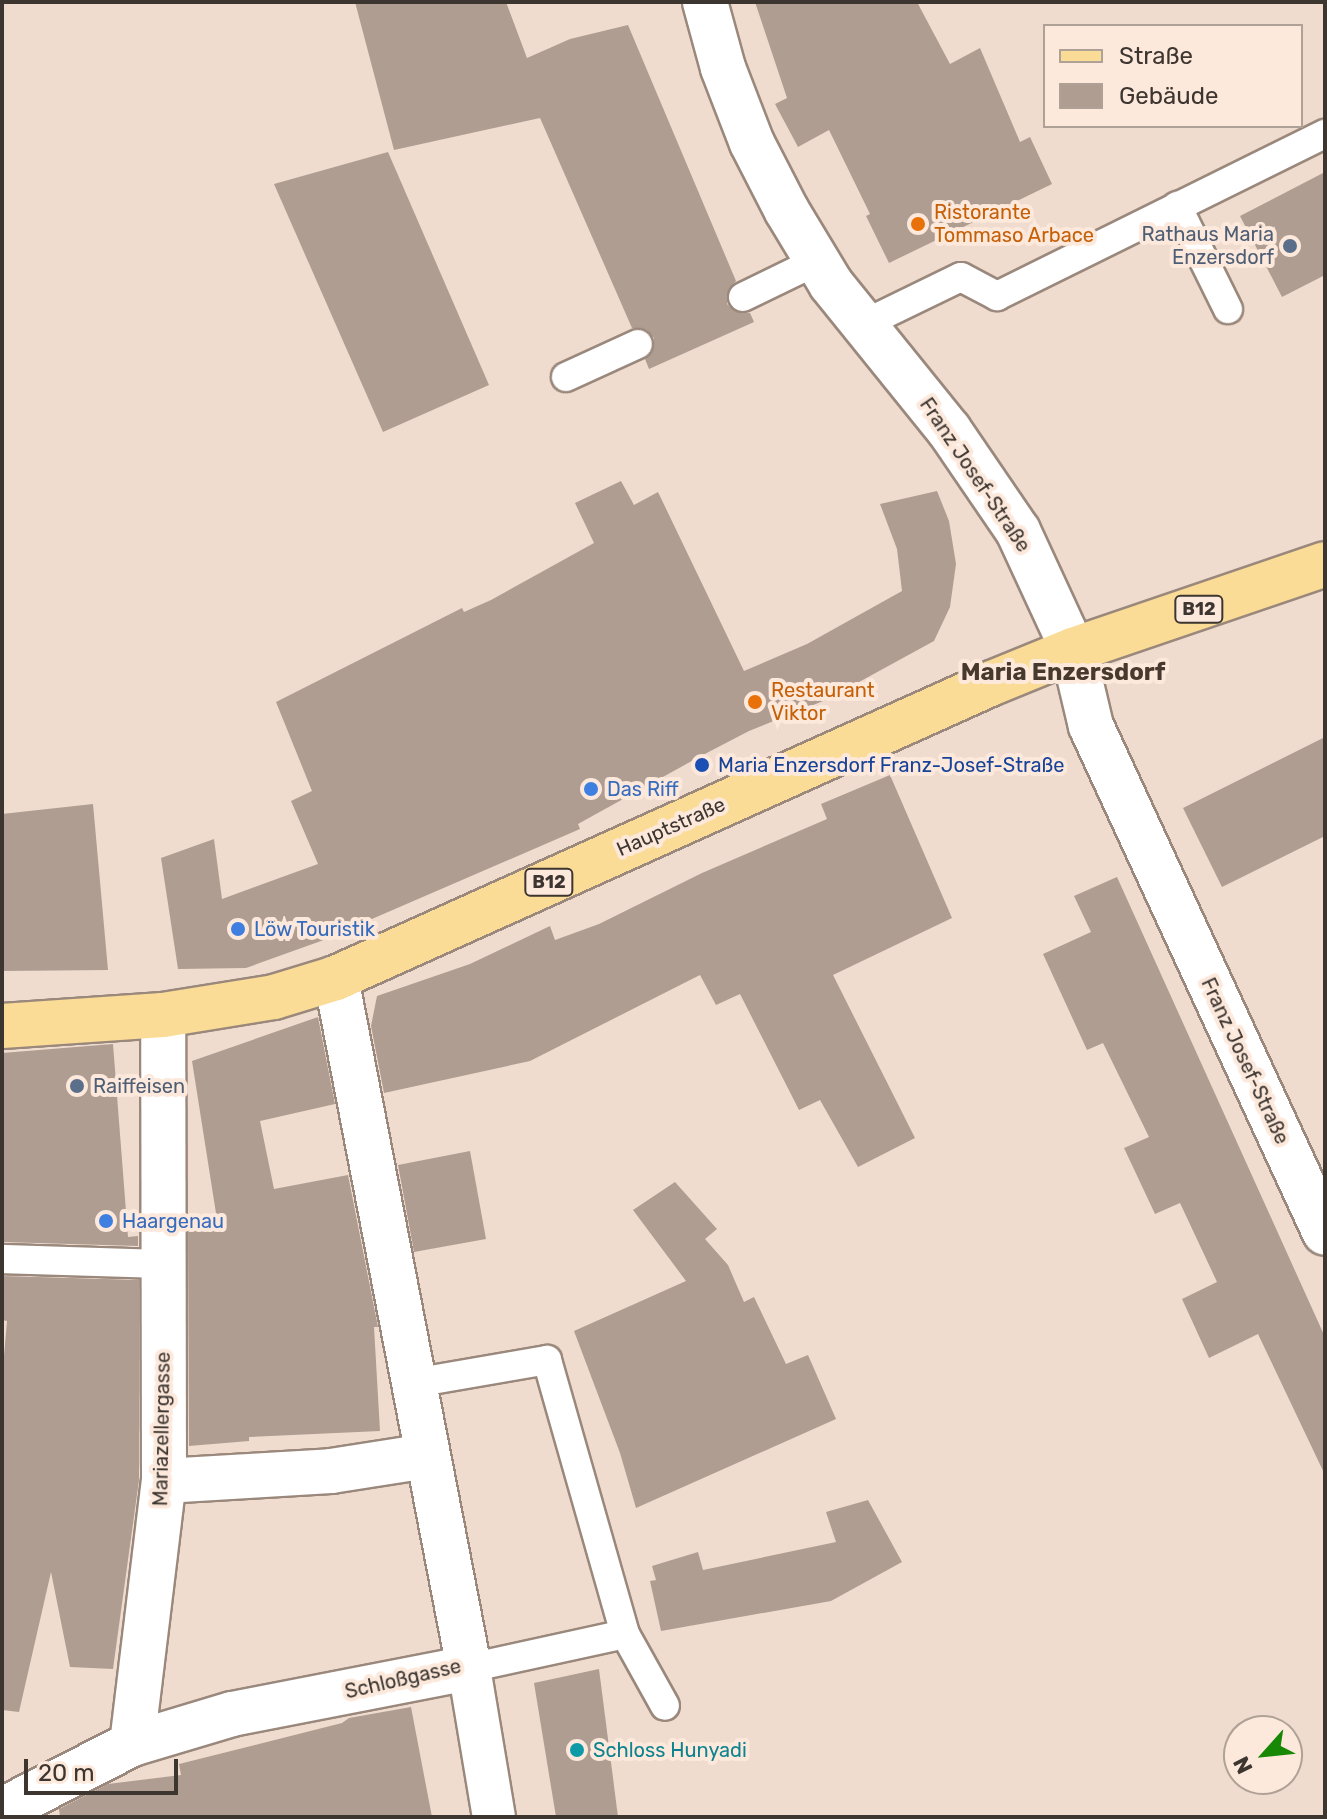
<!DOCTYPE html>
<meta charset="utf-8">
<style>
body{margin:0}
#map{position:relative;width:1327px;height:1819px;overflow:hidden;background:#efdccf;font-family:Rubik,sans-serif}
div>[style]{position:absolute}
.building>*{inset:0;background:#b09d92}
.roads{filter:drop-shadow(2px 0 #9a887c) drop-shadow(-2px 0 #9a887c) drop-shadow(0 2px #9a887c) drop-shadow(0 -2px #9a887c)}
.service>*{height:28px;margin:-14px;padding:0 14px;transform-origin:14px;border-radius:14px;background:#fff}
.pedestrian>*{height:42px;margin:-21px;padding:0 21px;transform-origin:21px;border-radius:21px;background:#fff}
.minor>*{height:44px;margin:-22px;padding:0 22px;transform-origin:22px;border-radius:22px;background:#fff}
.tertiary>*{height:44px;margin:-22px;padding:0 22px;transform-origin:22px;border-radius:22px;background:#fff}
.primary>*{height:44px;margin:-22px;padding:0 22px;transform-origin:22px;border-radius:22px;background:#fbdc96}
.dots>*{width:22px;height:22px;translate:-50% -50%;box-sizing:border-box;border:4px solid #fde9dc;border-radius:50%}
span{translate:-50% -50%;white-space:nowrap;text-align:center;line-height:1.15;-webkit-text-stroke:8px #fde9dc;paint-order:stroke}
.shield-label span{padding:2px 6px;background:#fde9dc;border:2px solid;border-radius:6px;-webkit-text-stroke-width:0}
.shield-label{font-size:18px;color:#3c3530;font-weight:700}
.food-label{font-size:20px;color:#c56008}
.left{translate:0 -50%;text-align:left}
.service-label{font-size:20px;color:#4e5e75}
.right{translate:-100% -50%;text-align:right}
.street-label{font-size:20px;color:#3c3530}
.transit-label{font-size:20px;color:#164399}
.shop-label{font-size:20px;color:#366cbe}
.culture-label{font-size:20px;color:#0d838f}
.quarter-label{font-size:24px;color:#48392e;font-weight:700}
.frame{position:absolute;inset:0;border:4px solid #3c3530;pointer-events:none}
.legend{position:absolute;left:1043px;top:24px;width:260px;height:104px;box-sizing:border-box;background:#fde9dc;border:2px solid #b0a197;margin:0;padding:10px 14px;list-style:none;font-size:24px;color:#3c3530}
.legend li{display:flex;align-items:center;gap:16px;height:40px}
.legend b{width:40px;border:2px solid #b0a197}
.north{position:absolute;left:1223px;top:1715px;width:80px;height:80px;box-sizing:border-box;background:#fde9dc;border:2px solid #b0a197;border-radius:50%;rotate:243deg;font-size:22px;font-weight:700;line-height:32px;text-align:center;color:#3c3530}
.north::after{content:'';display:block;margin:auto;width:28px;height:36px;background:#168806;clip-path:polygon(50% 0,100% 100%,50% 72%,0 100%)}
.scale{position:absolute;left:24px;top:1759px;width:154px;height:36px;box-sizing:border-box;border:4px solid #3c3530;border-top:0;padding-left:10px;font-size:24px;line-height:28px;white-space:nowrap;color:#3c3530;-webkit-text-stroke:6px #fde9dc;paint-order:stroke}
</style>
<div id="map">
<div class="building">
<i style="clip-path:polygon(355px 2px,506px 2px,527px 58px,570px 39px,628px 25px,736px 281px,729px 288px,727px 304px,734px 311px,750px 313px,754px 322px,649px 369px,645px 359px,652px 353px,654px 338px,647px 330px,632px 328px,540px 118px,394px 150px)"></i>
<i style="clip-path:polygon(755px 2px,917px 2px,950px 64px,980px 48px,1020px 142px,1030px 137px,1052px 184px,889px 263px,866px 216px,870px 214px,829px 130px,798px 147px,775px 104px,787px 98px)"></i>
<i style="clip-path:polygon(388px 152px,489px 385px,383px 432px,274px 184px)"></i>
<i style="clip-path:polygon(1325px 172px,1325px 275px,1282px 297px,1240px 216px)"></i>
<i style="clip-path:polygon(621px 481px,634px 505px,658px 492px,744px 671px,807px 644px,902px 591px,897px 549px,880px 504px,937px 491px,949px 521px,956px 564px,950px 607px,934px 641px,828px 699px,749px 731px,699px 757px,578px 824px,580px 829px,321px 941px,246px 968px,178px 969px,161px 858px,214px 839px,222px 899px,318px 864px,291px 801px,312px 791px,276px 702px,462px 608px,464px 612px,491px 600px,594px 543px,575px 503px)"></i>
<i style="clip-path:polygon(1325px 737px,1325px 836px,1222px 887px,1183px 808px)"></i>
<i style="clip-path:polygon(890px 775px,952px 918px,833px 975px,915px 1138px,858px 1167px,820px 1100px,799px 1110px,740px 994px,716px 1005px,700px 975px,530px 1061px,384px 1093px,371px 1026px,377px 996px,470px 964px,550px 926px,555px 940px,599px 924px,702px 873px,827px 819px,821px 804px)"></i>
<i style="clip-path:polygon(93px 804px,108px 970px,2px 971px,2px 814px)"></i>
<i style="clip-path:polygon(1117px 877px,1325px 1337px,1325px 1475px,1258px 1334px,1209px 1358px,1182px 1299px,1217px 1282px,1180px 1203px,1155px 1214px,1124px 1148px,1149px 1137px,1103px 1043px,1087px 1050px,1043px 954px,1091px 932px,1074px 896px)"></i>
<i style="clip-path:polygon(318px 1017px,335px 1104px,260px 1121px,274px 1189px,348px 1175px,378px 1327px,374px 1327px,380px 1431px,249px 1437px,249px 1441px,189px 1446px,188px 1230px,218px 1226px,192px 1061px)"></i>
<i style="clip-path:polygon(113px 1044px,128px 1237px,138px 1236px,138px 1246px,2px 1242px,2px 1053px)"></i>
<i style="clip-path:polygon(470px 1151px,486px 1239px,414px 1252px,398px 1165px)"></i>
<i style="clip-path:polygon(675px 1182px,717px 1229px,705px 1239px,728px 1265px,744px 1302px,754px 1297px,786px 1364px,808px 1355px,836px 1419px,636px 1508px,620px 1453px,574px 1331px,686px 1281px,633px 1210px)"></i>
<i style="clip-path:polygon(2px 1276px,139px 1280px,139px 1480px,113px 1669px,70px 1667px,51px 1572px,19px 1712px,2px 1710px,2px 1379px,7px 1321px,2px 1320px)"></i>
<i style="clip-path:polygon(868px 1500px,902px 1562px,831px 1601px,661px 1631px,650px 1581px,656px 1580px,652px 1566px,698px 1552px,703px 1570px,836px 1542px,826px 1512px)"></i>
<i style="clip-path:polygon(599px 1669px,618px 1817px,556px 1817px,534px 1683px)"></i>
<i style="clip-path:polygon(411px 1707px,432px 1817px,60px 1817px,59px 1809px,108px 1784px,181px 1775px,179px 1764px,342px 1723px,349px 1718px)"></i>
</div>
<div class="roads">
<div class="service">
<i style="left:1177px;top:206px;width:115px;rotate:63.7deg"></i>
<i style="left:743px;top:297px;width:82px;rotate:-25.9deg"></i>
<i style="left:862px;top:325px;width:110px;rotate:-25.9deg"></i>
<i style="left:961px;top:277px;width:41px;rotate:27.8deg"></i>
<i style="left:997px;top:296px;width:366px;rotate:-26.3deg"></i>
<i style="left:566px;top:377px;width:79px;rotate:-24.6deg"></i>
<i style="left:2px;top:1259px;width:162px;rotate:1.8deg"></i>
<i style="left:414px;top:1383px;width:135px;rotate:-9.8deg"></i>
<i style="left:547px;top:1360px;width:285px;rotate:74.1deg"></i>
<i style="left:625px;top:1634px;width:160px;rotate:167.7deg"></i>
<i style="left:625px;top:1634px;width:82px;rotate:60.9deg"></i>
</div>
<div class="pedestrian">
<i style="left:469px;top:1668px;width:151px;rotate:80.5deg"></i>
</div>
<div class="minor">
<i style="left:1073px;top:650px;width:78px;rotate:76.7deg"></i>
<i style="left:1091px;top:726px;width:558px;rotate:65.22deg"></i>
<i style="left:164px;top:1481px;width:167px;rotate:-3.4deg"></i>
<i style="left:331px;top:1471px;width:97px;rotate:-8.9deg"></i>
<i style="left:132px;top:1744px;width:104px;rotate:-16.7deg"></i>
<i style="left:232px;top:1714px;width:241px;rotate:-11deg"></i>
<i style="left:469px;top:1668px;width:703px;rotate:-100.91deg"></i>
<i style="left:2px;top:1810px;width:146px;rotate:-26.9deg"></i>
<i style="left:132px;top:1744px;width:265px;rotate:-83.1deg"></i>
<i style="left:164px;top:1481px;width:466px;rotate:-90.1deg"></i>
</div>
<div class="tertiary">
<i style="left:705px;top:2px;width:68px;rotate:74.7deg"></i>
<i style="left:723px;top:68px;width:80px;rotate:68.9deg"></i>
<i style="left:752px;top:143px;width:76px;rotate:62.8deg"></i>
<i style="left:787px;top:211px;width:85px;rotate:58.9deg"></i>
<i style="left:831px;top:284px;width:188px;rotate:51.1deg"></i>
<i style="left:949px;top:430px;width:122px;rotate:55.7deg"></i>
<i style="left:1018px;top:531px;width:131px;rotate:65.2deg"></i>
</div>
<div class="primary">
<i style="left:2px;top:1026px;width:161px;rotate:-3.9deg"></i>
<i style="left:163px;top:1015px;width:112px;rotate:-9.2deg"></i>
<i style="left:274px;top:997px;width:65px;rotate:-17deg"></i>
<i style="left:336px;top:978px;width:719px;rotate:-24.21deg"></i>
<i style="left:992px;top:683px;width:87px;rotate:-22.2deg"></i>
<i style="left:1073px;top:650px;width:266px;rotate:-18.8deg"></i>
</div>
</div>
<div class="dots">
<i style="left:918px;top:224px;background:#e8710a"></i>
<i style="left:1290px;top:246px;background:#5c6f8a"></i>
<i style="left:755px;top:702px;background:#e8710a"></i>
<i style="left:702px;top:765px;background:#1a4fb4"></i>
<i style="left:591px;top:789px;background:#3f7fe0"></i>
<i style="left:238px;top:929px;background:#3f7fe0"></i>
<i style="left:77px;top:1086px;background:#5c6f8a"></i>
<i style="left:106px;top:1221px;background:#3f7fe0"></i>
<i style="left:577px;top:1750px;background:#0f9aa8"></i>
</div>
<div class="shield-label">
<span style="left:1199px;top:609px">B12</span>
<span style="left:549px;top:882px">B12</span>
</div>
<div class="food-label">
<span class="left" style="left:934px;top:224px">Ristorante<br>Tommaso Arbace</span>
<span class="left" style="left:771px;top:702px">Restaurant<br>Viktor</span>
</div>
<div class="service-label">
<span class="right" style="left:1274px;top:246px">Rathaus Maria<br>Enzersdorf</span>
<span class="left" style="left:93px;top:1086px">Raiffeisen</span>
</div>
<div class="street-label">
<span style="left:975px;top:475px;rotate:56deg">Franz Josef-Straße</span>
<span style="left:671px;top:827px;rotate:-24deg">Hauptstraße</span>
<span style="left:1245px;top:1061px;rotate:65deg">Franz Josef-Straße</span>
<span style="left:162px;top:1429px;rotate:-89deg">Mariazellergasse</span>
<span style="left:403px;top:1679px;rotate:-13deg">Schloßgasse</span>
</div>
<div class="transit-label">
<span class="left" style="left:718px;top:765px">Maria Enzersdorf Franz-Josef-Straße</span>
</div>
<div class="shop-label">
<span class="left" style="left:607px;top:789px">Das Riff</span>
<span class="left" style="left:254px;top:929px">Löw Touristik</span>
<span class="left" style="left:122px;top:1221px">Haargenau</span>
</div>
<div class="culture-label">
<span class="left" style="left:593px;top:1750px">Schloss Hunyadi</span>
</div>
<div class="quarter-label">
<span style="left:1063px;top:673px">Maria Enzersdorf</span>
</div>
<div class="frame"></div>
<ul class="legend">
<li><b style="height:10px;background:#fbdc96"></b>Straße</li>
<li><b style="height:22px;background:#b09d92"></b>Gebäude</li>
</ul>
<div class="north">N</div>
<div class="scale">20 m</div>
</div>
